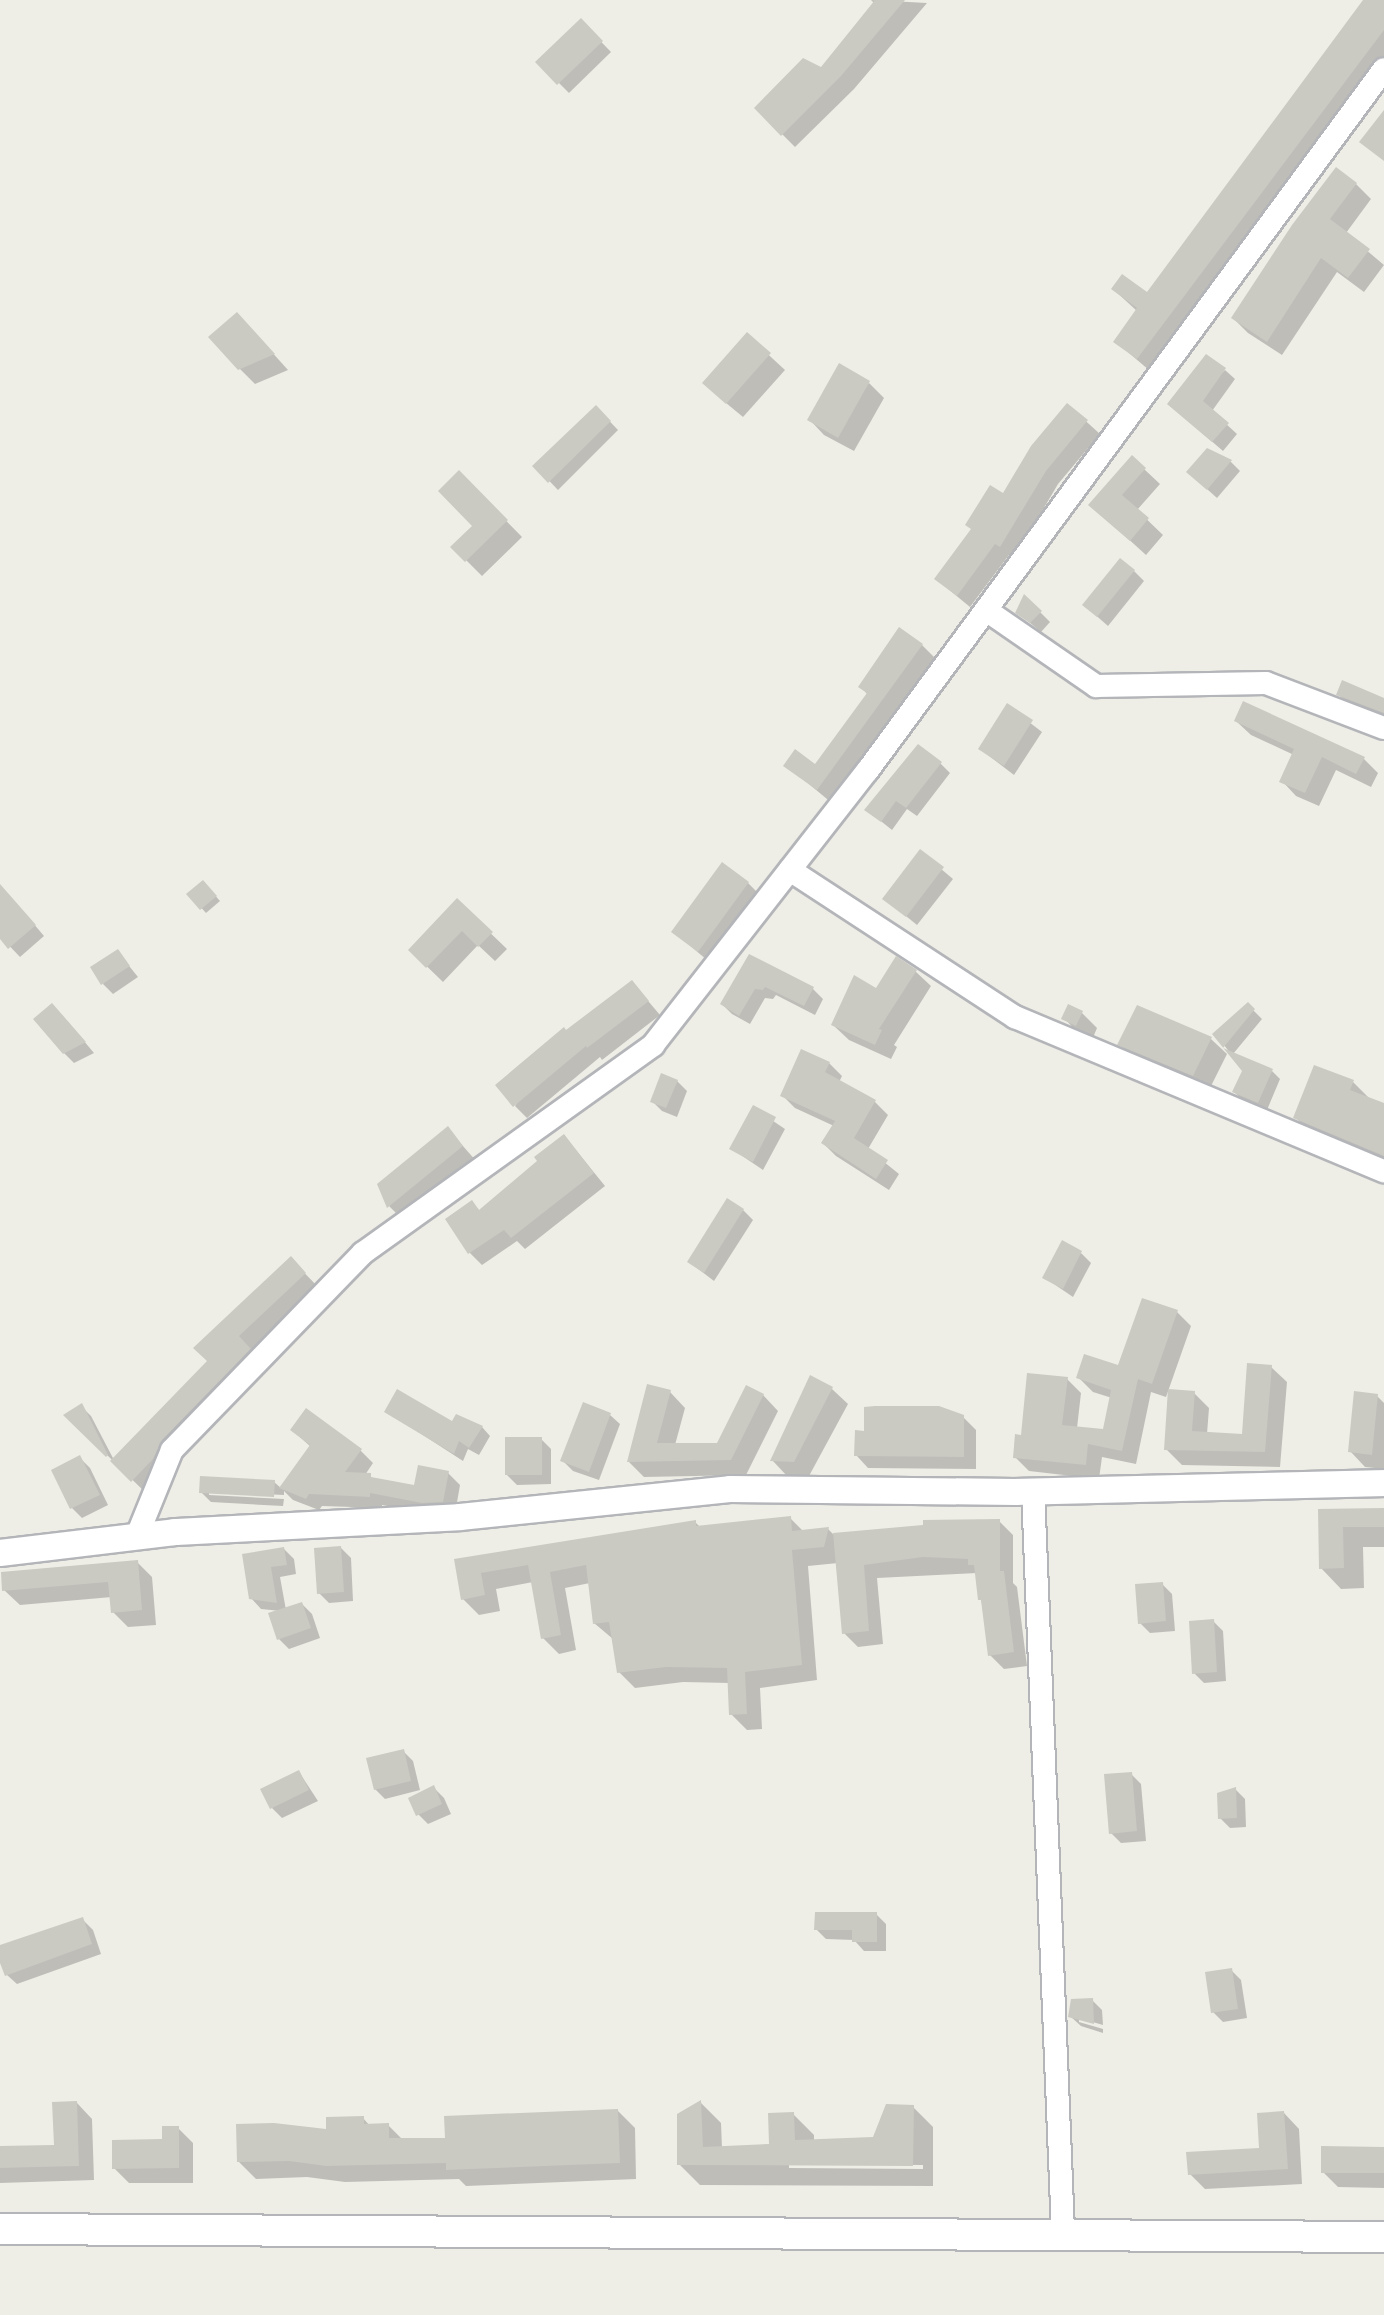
<!DOCTYPE html>
<style>
body{margin:0}
#map{position:relative;width:1384px;height:2315px;overflow:hidden;background:#eeede6;font-family:Inter,sans-serif}
div>[style]{position:absolute}
.shadow>*{inset:0;background:#0003}
.building>*{inset:0;background:#cac9c2}
.roads{filter:drop-shadow(2px 0 #b3b5b9) drop-shadow(-2px 0 #b3b5b9) drop-shadow(0 2px #b3b5b9) drop-shadow(0 -2px #b3b5b9)}
.minor>*{height:22px;margin:-11px;padding:0 11px;transform-origin:11px;border-radius:11px;background:#fff}
.tertiary>*{height:26px;margin:-13px;padding:0 13px;transform-origin:13px;border-radius:13px;background:#fff}
.secondary>*{height:30px;margin:-15px;padding:0 15px;transform-origin:15px;border-radius:15px;background:#fff}
span{translate:-50% -50%;white-space:nowrap;text-align:center;line-height:1.15;-webkit-text-stroke:8px #fff;paint-order:stroke}
</style>
<div id="map">
<div class="shadow">
<i style="clip-path:polygon(871px 0,927px 3px,854px 89px,795px 147px,756px 108px,821px 69px,875px 4px)"></i>
<i style="clip-path:polygon(1367px 0,1384px 0,1384px 75px,1156px 376px,1116px 342px,1137px 311px,1113px 289px,1148px 295px)"></i>
<i style="clip-path:polygon(581px 21px,611px 52px,569px 93px,538px 62px)"></i>
<i style="clip-path:polygon(1356px 184px,1371px 199px,1346px 233px,1384px 265px,1364px 292px,1337px 272px,1282px 355px,1248px 333px,1233px 318px)"></i>
<i style="clip-path:polygon(252px 330px,288px 370px,255px 384px,239px 368px)"></i>
<i style="clip-path:polygon(747px 335px,785px 370px,743px 417px,720px 398px)"></i>
<i style="clip-path:polygon(1225px 370px,1235px 379px,1212px 411px,1237px 434px,1223px 451px,1180px 414px)"></i>
<i style="clip-path:polygon(869px 383px,884px 398px,854px 451px,824px 435px,809px 419px)"></i>
<i style="clip-path:polygon(1068px 405px,1100px 434px,1058px 484px,1014px 559px,1009px 555px,970px 607px,936px 579px,973px 530px,1004px 496px)"></i>
<i style="clip-path:polygon(596px 407px,618px 430px,558px 490px,535px 466px)"></i>
<i style="clip-path:polygon(1207px 450px,1231px 462px,1240px 471px,1217px 498px,1198px 481px)"></i>
<i style="clip-path:polygon(1144px 469px,1160px 484px,1137px 510px,1163px 535px,1146px 555px,1091px 505px)"></i>
<i style="clip-path:polygon(459px 473px,522px 537px,482px 576px,453px 547px,475px 526px)"></i>
<i style="clip-path:polygon(1134px 571px,1144px 581px,1108px 626px,1084px 605px)"></i>
<i style="clip-path:polygon(1025px 597px,1050px 622px,1041px 632px,1017px 612px)"></i>
<i style="clip-path:polygon(922px 645px,937px 660px,833px 804px,786px 765px,815px 766px,868px 695px,861px 687px)"></i>
<i style="clip-path:polygon(1338px 694px,1384px 700px,1384px 723px,1354px 710px)"></i>
<i style="clip-path:polygon(1008px 706px,1042px 732px,1014px 775px,980px 749px)"></i>
<i style="clip-path:polygon(1236px 721px,1364px 759px,1378px 773px,1371px 787px,1336px 770px,1319px 806px,1296px 796px,1282px 781px,1294px 755px,1251px 735px)"></i>
<i style="clip-path:polygon(940px 763px,950px 773px,917px 816px,907px 809px,892px 830px,867px 810px)"></i>
<i style="clip-path:polygon(921px 852px,953px 879px,917px 925px,885px 899px)"></i>
<i style="clip-path:polygon(203px 882px,220px 901px,206px 913px,189px 894px)"></i>
<i style="clip-path:polygon(748px 883px,763px 898px,714px 966px,674px 932px)"></i>
<i style="clip-path:polygon(0 898px,16px 903px,44px 936px,20px 957px,0 936px)"></i>
<i style="clip-path:polygon(457px 901px,507px 949px,495px 961px,478px 945px,443px 982px,410px 950px)"></i>
<i style="clip-path:polygon(117px 951px,138px 977px,113px 994px,103px 984px)"></i>
<i style="clip-path:polygon(750px 957px,813px 989px,823px 999px,815px 1015px,776px 995px,773px 999px,765px 998px,750px 1024px,732px 1014px,722px 1004px)"></i>
<i style="clip-path:polygon(915px 971px,931px 986px,894px 1045px,897px 1047px,891px 1059px,849px 1040px,833px 1025px,876px 991px)"></i>
<i style="clip-path:polygon(632px 982px,660px 1015px,602px 1060px,600px 1057px,527px 1118px,515px 1106px,567px 1033px)"></i>
<i style="clip-path:polygon(1248px 1005px,1262px 1019px,1233px 1054px,1272px 1071px,1280px 1079px,1267px 1110px,1243px 1100px,1234px 1092px,1244px 1070px,1215px 1034px)"></i>
<i style="clip-path:polygon(1069px 1007px,1082px 1013px,1097px 1028px,1092px 1040px,1079px 1034px,1064px 1018px)"></i>
<i style="clip-path:polygon(1138px 1008px,1211px 1039px,1227px 1054px,1209px 1090px,1135px 1060px,1120px 1044px)"></i>
<i style="clip-path:polygon(62px 1015px,94px 1053px,74px 1063px,64px 1053px)"></i>
<i style="clip-path:polygon(829px 1063px,842px 1076px,839px 1082px,875px 1102px,888px 1115px,868px 1149px,899px 1174px,889px 1190px,836px 1156px,823px 1143px,834px 1126px,795px 1108px,782px 1095px)"></i>
<i style="clip-path:polygon(677px 1081px,687px 1091px,677px 1117px,662px 1111px,652px 1101px)"></i>
<i style="clip-path:polygon(1353px 1082px,1371px 1100px,1384px 1105px,1384px 1166px,1316px 1138px,1296px 1118px)"></i>
<i style="clip-path:polygon(754px 1108px,785px 1129px,763px 1170px,732px 1149px)"></i>
<i style="clip-path:polygon(448px 1129px,477px 1162px,404px 1221px,389px 1206px)"></i>
<i style="clip-path:polygon(575px 1149px,605px 1186px,525px 1249px,517px 1241px,482px 1265px,470px 1253px,472px 1203px,480px 1211px)"></i>
<i style="clip-path:polygon(743px 1210px,753px 1220px,714px 1281px,689px 1262px)"></i>
<i style="clip-path:polygon(1081px 1253px,1091px 1263px,1073px 1297px,1045px 1278px)"></i>
<i style="clip-path:polygon(291px 1259px,320px 1289px,177px 1456px,148px 1495px,66px 1415px,81px 1406px,91px 1416px,114px 1460px,210px 1362px)"></i>
<i style="clip-path:polygon(1177px 1312px,1191px 1326px,1166px 1397px,1151px 1392px,1136px 1464px,1102px 1457px,1099px 1479px,1029px 1471px,1015px 1457px,1023px 1437px,1067px 1379px,1081px 1393px,1077px 1428px,1104px 1431px,1112px 1398px,1093px 1392px,1079px 1378px,1120px 1368px)"></i>
<i style="clip-path:polygon(1271px 1367px,1287px 1382px,1280px 1467px,1182px 1465px,1166px 1449px,1194px 1393px,1209px 1408px,1207px 1434px,1244px 1436px)"></i>
<i style="clip-path:polygon(811px 1378px,832px 1389px,848px 1404px,809px 1476px,787px 1476px,772px 1460px)"></i>
<i style="clip-path:polygon(670px 1392px,685px 1408px,675px 1445px,718px 1445px,763px 1395px,778px 1411px,746px 1475px,644px 1477px,629px 1462px)"></i>
<i style="clip-path:polygon(1377px 1396px,1384px 1403px,1384px 1469px,1365px 1467px,1350px 1451px)"></i>
<i style="clip-path:polygon(306px 1411px,361px 1451px,373px 1463px,365px 1475px,375px 1480px,416px 1487px,448px 1473px,460px 1485px,455px 1514px,435px 1515px,382px 1505px,382px 1508px,322px 1506px,319px 1510px,293px 1500px,284px 1491px,284px 1495px,209px 1491px,209px 1495px,284px 1499px,283px 1506px,211px 1502px,201px 1492px,274px 1482px,281px 1488px,311px 1447px,292px 1430px)"></i>
<i style="clip-path:polygon(386px 1411px,482px 1427px,490px 1436px,479px 1455px,468px 1449px,463px 1461px)"></i>
<i style="clip-path:polygon(610px 1415px,620px 1424px,599px 1480px,573px 1471px,563px 1461px)"></i>
<i style="clip-path:polygon(963px 1417px,976px 1430px,976px 1469px,868px 1468px,856px 1455px)"></i>
<i style="clip-path:polygon(541px 1439px,551px 1449px,551px 1484px,517px 1485px,507px 1475px)"></i>
<i style="clip-path:polygon(80px 1458px,90px 1468px,108px 1505px,82px 1518px,72px 1508px)"></i>
<i style="clip-path:polygon(1384px 1510px,1384px 1547px,1363px 1547px,1364px 1588px,1341px 1589px,1321px 1568px,1320px 1511px)"></i>
<i style="clip-path:polygon(790px 1518px,804px 1532px,828px 1529px,834px 1535px,999px 1521px,1013px 1535px,1013px 1583px,1017px 1587px,1027px 1666px,1004px 1669px,990px 1655px,977px 1573px,877px 1578px,883px 1644px,858px 1647px,844px 1633px,838px 1563px,808px 1566px,817px 1680px,760px 1688px,762px 1729px,747px 1730px,731px 1714px,730px 1683px,683px 1682px,635px 1688px,619px 1672px,613px 1639px,594px 1623px,590px 1583px,565px 1588px,576px 1650px,559px 1654px,543px 1638px,533px 1582px,496px 1589px,500px 1611px,479px 1615px,463px 1599px,456px 1561px,695px 1522px,701px 1528px)"></i>
<i style="clip-path:polygon(341px 1548px,351px 1558px,353px 1601px,329px 1603px,319px 1593px)"></i>
<i style="clip-path:polygon(284px 1549px,294px 1559px,296px 1574px,280px 1577px,286px 1610px,302px 1604px,312px 1614px,320px 1638px,289px 1649px,279px 1639px,281px 1611px,261px 1609px,251px 1598px,244px 1556px)"></i>
<i style="clip-path:polygon(137px 1562px,152px 1577px,156px 1625px,128px 1627px,113px 1612px,112px 1597px,20px 1605px,4px 1590px)"></i>
<i style="clip-path:polygon(1162px 1584px,1172px 1594px,1175px 1631px,1150px 1633px,1140px 1623px)"></i>
<i style="clip-path:polygon(1213px 1621px,1223px 1631px,1226px 1681px,1204px 1683px,1194px 1673px)"></i>
<i style="clip-path:polygon(403px 1751px,413px 1761px,420px 1790px,385px 1799px,375px 1789px)"></i>
<i style="clip-path:polygon(299px 1772px,318px 1801px,282px 1818px,272px 1808px)"></i>
<i style="clip-path:polygon(1131px 1774px,1141px 1784px,1146px 1841px,1121px 1843px,1111px 1833px)"></i>
<i style="clip-path:polygon(434px 1788px,444px 1798px,451px 1814px,428px 1824px,418px 1814px)"></i>
<i style="clip-path:polygon(1235px 1789px,1245px 1799px,1246px 1827px,1230px 1828px,1220px 1818px)"></i>
<i style="clip-path:polygon(876px 1914px,886px 1924px,886px 1951px,864px 1951px,854px 1940px,826px 1939px,816px 1929px)"></i>
<i style="clip-path:polygon(83px 1920px,93px 1930px,101px 1954px,17px 1984px,7px 1975px,0 1947px)"></i>
<i style="clip-path:polygon(1231px 1970px,1241px 1980px,1247px 2018px,1223px 2022px,1213px 2012px)"></i>
<i style="clip-path:polygon(1092px 2000px,1102px 2010px,1103px 2025px,1079px 2018px,1079px 2022px,1103px 2029px,1103px 2033px,1081px 2026px,1070px 2016px)"></i>
<i style="clip-path:polygon(77px 2103px,92px 2119px,94px 2180px,0 2183px,0 2148px,56px 2147px)"></i>
<i style="clip-path:polygon(evenodd,701px 2103px,721px 2123px,722px 2148px,771px 2146px,793px 2114px,814px 2135px,814px 2141px,874px 2139px,913px 2107px,933px 2127px,933px 2186px,700px 2185px,679px 2164px,701px 2103px,789px 2164px,923px 2165px,923px 2169px,789px 2168px,789px 2164px)"></i>
<i style="clip-path:polygon(618px 2111px,635px 2128px,636px 2179px,466px 2186px,459px 2179px,345px 2182px,307px 2177px,256px 2179px,239px 2162px,363px 2118px,370px 2126px,388px 2125px,403px 2140px,447px 2140px)"></i>
<i style="clip-path:polygon(1284px 2113px,1299px 2129px,1302px 2184px,1205px 2189px,1190px 2174px,1261px 2150px)"></i>
<i style="clip-path:polygon(178px 2128px,193px 2143px,193px 2183px,129px 2183px,114px 2168px,164px 2141px)"></i>
<i style="clip-path:polygon(1384px 2149px,1384px 2188px,1338px 2187px,1323px 2172px)"></i>
</div>
<div class="building">
<i style="clip-path:polygon(875px 0,905px 0,841px 76px,781px 136px,754px 108px,803px 58px,821px 67px)"></i>
<i style="clip-path:polygon(1363px 0,1384px 0,1384px 30px,1137px 359px,1113px 342px,1137px 308px,1111px 289px,1122px 274px,1147px 292px)"></i>
<i style="clip-path:polygon(581px 18px,603px 41px,557px 85px,535px 62px)"></i>
<i style="clip-path:polygon(1384px 110px,1384px 161px,1359px 142px)"></i>
<i style="clip-path:polygon(1336px 167px,1357px 183px,1330px 219px,1370px 249px,1348px 278px,1321px 258px,1267px 342px,1231px 318px,1292px 225px)"></i>
<i style="clip-path:polygon(237px 312px,275px 354px,238px 370px,208px 337px)"></i>
<i style="clip-path:polygon(747px 332px,771px 353px,726px 404px,702px 383px)"></i>
<i style="clip-path:polygon(1206px 354px,1226px 368px,1203px 401px,1229px 423px,1212px 442px,1167px 404px)"></i>
<i style="clip-path:polygon(839px 363px,870px 381px,838px 438px,807px 420px)"></i>
<i style="clip-path:polygon(1067px 403px,1088px 420px,1046px 471px,1000px 547px,995px 544px,957px 596px,934px 579px,971px 529px,965px 525px,990px 485px,1003px 493px,1031px 446px)"></i>
<i style="clip-path:polygon(596px 405px,611px 421px,548px 483px,532px 466px)"></i>
<i style="clip-path:polygon(1207px 448px,1232px 460px,1207px 490px,1186px 472px)"></i>
<i style="clip-path:polygon(1132px 455px,1146px 468px,1122px 495px,1149px 518px,1130px 541px,1088px 505px)"></i>
<i style="clip-path:polygon(459px 470px,508px 520px,465px 562px,450px 547px,472px 526px,438px 491px)"></i>
<i style="clip-path:polygon(1120px 558px,1135px 570px,1097px 617px,1082px 605px)"></i>
<i style="clip-path:polygon(1024px 594px,1042px 611px,1030px 623px,1015px 613px)"></i>
<i style="clip-path:polygon(899px 627px,923px 644px,817px 790px,783px 766px,795px 749px,815px 764px,867px 693px,858px 687px)"></i>
<i style="clip-path:polygon(1342px 680px,1384px 698px,1384px 713px,1336px 695px)"></i>
<i style="clip-path:polygon(1243px 701px,1365px 757px,1356px 774px,1322px 757px,1305px 793px,1279px 782px,1294px 749px,1234px 721px)"></i>
<i style="clip-path:polygon(1007px 703px,1033px 720px,1004px 766px,978px 749px)"></i>
<i style="clip-path:polygon(918px 744px,942px 762px,906px 808px,896px 801px,881px 822px,864px 810px)"></i>
<i style="clip-path:polygon(920px 849px,944px 867px,906px 917px,882px 899px)"></i>
<i style="clip-path:polygon(722px 862px,749px 882px,698px 952px,671px 932px)"></i>
<i style="clip-path:polygon(203px 880px,217px 896px,200px 910px,186px 894px)"></i>
<i style="clip-path:polygon(0 884px,36px 925px,8px 949px,0 939px)"></i>
<i style="clip-path:polygon(457px 898px,493px 932px,478px 947px,462px 931px,426px 968px,408px 950px)"></i>
<i style="clip-path:polygon(118px 949px,130px 966px,101px 985px,90px 967px)"></i>
<i style="clip-path:polygon(749px 954px,814px 987px,804px 1006px,765px 987px,763px 990px,755px 989px,739px 1016px,720px 1004px)"></i>
<i style="clip-path:polygon(896px 956px,917px 970px,879px 1029px,882px 1030px,875px 1045px,831px 1025px,854px 975px,876px 988px)"></i>
<i style="clip-path:polygon(632px 980px,649px 1001px,587px 1048px,586px 1046px,513px 1107px,495px 1085px,564px 1027px,566px 1030px)"></i>
<i style="clip-path:polygon(1248px 1002px,1255px 1009px,1223px 1048px,1273px 1069px,1258px 1103px,1232px 1092px,1242px 1071px,1212px 1034px)"></i>
<i style="clip-path:polygon(52px 1003px,86px 1042px,63px 1054px,33px 1019px)"></i>
<i style="clip-path:polygon(1068px 1004px,1083px 1011px,1076px 1026px,1061px 1019px)"></i>
<i style="clip-path:polygon(1137px 1005px,1212px 1037px,1193px 1076px,1117px 1045px)"></i>
<i style="clip-path:polygon(801px 1049px,830px 1062px,825px 1072px,876px 1100px,854px 1138px,888px 1160px,876px 1179px,821px 1143px,835px 1121px,780px 1096px)"></i>
<i style="clip-path:polygon(1314px 1065px,1354px 1080px,1350px 1090px,1384px 1103px,1384px 1156px,1293px 1118px)"></i>
<i style="clip-path:polygon(661px 1073px,678px 1080px,666px 1108px,650px 1102px)"></i>
<i style="clip-path:polygon(753px 1105px,776px 1117px,753px 1162px,729px 1149px)"></i>
<i style="clip-path:polygon(448px 1126px,463px 1146px,387px 1208px,377px 1184px)"></i>
<i style="clip-path:polygon(564px 1134px,594px 1173px,511px 1238px,504px 1230px,468px 1254px,445px 1219px,472px 1200px,479px 1210px,537px 1161px,534px 1157px)"></i>
<i style="clip-path:polygon(727px 1198px,744px 1209px,704px 1273px,687px 1262px)"></i>
<i style="clip-path:polygon(1062px 1240px,1082px 1251px,1063px 1289px,1042px 1278px)"></i>
<i style="clip-path:polygon(291px 1256px,306px 1273px,239px 1336px,251px 1349px,162px 1440px,153px 1459px,131px 1482px,110px 1461px,207px 1361px,193px 1348px)"></i>
<i style="clip-path:polygon(1142px 1298px,1178px 1310px,1152px 1384px,1138px 1379px,1122px 1451px,1088px 1444px,1086px 1465px,1013px 1458px,1015px 1434px,1021px 1435px,1027px 1373px,1068px 1377px,1062px 1425px,1103px 1429px,1111px 1390px,1076px 1378px,1084px 1354px,1118px 1365px)"></i>
<i style="clip-path:polygon(1247px 1363px,1272px 1365px,1265px 1452px,1164px 1450px,1168px 1389px,1195px 1391px,1192px 1431px,1242px 1434px)"></i>
<i style="clip-path:polygon(810px 1375px,833px 1387px,794px 1462px,770px 1461px)"></i>
<i style="clip-path:polygon(647px 1384px,671px 1390px,657px 1443px,717px 1443px,746px 1385px,764px 1394px,731px 1460px,627px 1462px)"></i>
<i style="clip-path:polygon(397px 1389px,452px 1421px,456px 1414px,483px 1426px,469px 1448px,459px 1441px,454px 1454px,384px 1412px)"></i>
<i style="clip-path:polygon(1354px 1391px,1378px 1394px,1372px 1455px,1348px 1452px)"></i>
<i style="clip-path:polygon(583px 1402px,611px 1413px,589px 1472px,560px 1461px)"></i>
<i style="clip-path:polygon(82px 1403px,108px 1455px,106px 1457px,63px 1415px)"></i>
<i style="clip-path:polygon(875px 1406px,939px 1406px,964px 1415px,964px 1457px,854px 1456px,855px 1430px,864px 1431px,864px 1407px)"></i>
<i style="clip-path:polygon(306px 1408px,362px 1449px,345px 1472px,371px 1473px,371px 1477px,414px 1485px,418px 1465px,449px 1471px,443px 1502px,422px 1503px,370px 1493px,370px 1497px,309px 1494px,306px 1499px,279px 1488px,310px 1445px,290px 1430px)"></i>
<i style="clip-path:polygon(505px 1437px,542px 1437px,542px 1475px,505px 1475px)"></i>
<i style="clip-path:polygon(80px 1455px,100px 1495px,70px 1509px,51px 1470px)"></i>
<i style="clip-path:polygon(200px 1476px,275px 1480px,274px 1497px,199px 1493px)"></i>
<i style="clip-path:polygon(1384px 1508px,1384px 1527px,1343px 1527px,1344px 1568px,1319px 1569px,1318px 1509px)"></i>
<i style="clip-path:polygon(791px 1516px,792px 1531px,829px 1527px,824px 1547px,792px 1550px,802px 1665px,745px 1672px,747px 1714px,729px 1715px,727px 1668px,666px 1667px,617px 1673px,609px 1622px,593px 1624px,586px 1565px,550px 1572px,561px 1635px,541px 1639px,528px 1565px,481px 1573px,485px 1595px,461px 1600px,454px 1559px,696px 1520px,696px 1526px)"></i>
<i style="clip-path:polygon(1000px 1519px,1000px 1571px,1004px 1571px,1014px 1652px,988px 1656px,981px 1600px,978px 1600px,974px 1565px,968px 1565px,968px 1559px,923px 1557px,864px 1565px,869px 1631px,842px 1634px,833px 1533px,923px 1525px,923px 1520px)"></i>
<i style="clip-path:polygon(341px 1546px,344px 1592px,317px 1594px,314px 1548px)"></i>
<i style="clip-path:polygon(284px 1547px,287px 1565px,271px 1567px,277px 1603px,249px 1599px,242px 1554px)"></i>
<i style="clip-path:polygon(138px 1560px,142px 1610px,111px 1613px,108px 1582px,2px 1591px,1px 1572px)"></i>
<i style="clip-path:polygon(1163px 1582px,1166px 1621px,1138px 1624px,1135px 1584px)"></i>
<i style="clip-path:polygon(302px 1602px,311px 1628px,277px 1640px,268px 1613px)"></i>
<i style="clip-path:polygon(1214px 1619px,1217px 1672px,1192px 1674px,1189px 1621px)"></i>
<i style="clip-path:polygon(404px 1749px,411px 1781px,374px 1790px,366px 1758px)"></i>
<i style="clip-path:polygon(299px 1770px,309px 1790px,270px 1809px,260px 1789px)"></i>
<i style="clip-path:polygon(1132px 1772px,1137px 1831px,1109px 1834px,1104px 1774px)"></i>
<i style="clip-path:polygon(434px 1785px,442px 1804px,416px 1816px,408px 1798px)"></i>
<i style="clip-path:polygon(1236px 1787px,1237px 1818px,1218px 1819px,1217px 1793px)"></i>
<i style="clip-path:polygon(815px 1912px,877px 1912px,877px 1942px,852px 1942px,852px 1930px,814px 1930px)"></i>
<i style="clip-path:polygon(83px 1917px,92px 1944px,5px 1976px,0 1963px,0 1945px)"></i>
<i style="clip-path:polygon(1232px 1968px,1238px 2009px,1211px 2013px,1205px 1972px)"></i>
<i style="clip-path:polygon(1093px 1998px,1094px 2024px,1068px 2017px,1071px 1999px)"></i>
<i style="clip-path:polygon(701px 2100px,703px 2147px,769px 2144px,768px 2113px,794px 2112px,795px 2140px,873px 2137px,886px 2104px,914px 2105px,913px 2166px,677px 2165px,677px 2114px)"></i>
<i style="clip-path:polygon(77px 2101px,79px 2166px,0 2168px,0 2146px,54px 2145px,52px 2102px)"></i>
<i style="clip-path:polygon(618px 2109px,620px 2163px,446px 2170px,446px 2163px,326px 2166px,289px 2161px,237px 2162px,236px 2124px,274px 2123px,326px 2129px,326px 2117px,364px 2116px,364px 2124px,389px 2123px,389px 2138px,445px 2138px,444px 2116px)"></i>
<i style="clip-path:polygon(1284px 2111px,1288px 2169px,1188px 2175px,1186px 2152px,1259px 2148px,1257px 2113px)"></i>
<i style="clip-path:polygon(162px 2126px,179px 2126px,179px 2168px,112px 2169px,112px 2140px,162px 2139px)"></i>
<i style="clip-path:polygon(1321px 2146px,1384px 2147px,1384px 2173px,1321px 2173px)"></i>
</div>
<div class="roads">
<div class="minor">
<i style="left:986px;top:610px;width:134px;rotate:34.6deg"></i>
<i style="left:1096px;top:686px;width:170px;rotate:-1deg"></i>
<i style="left:1266px;top:683px;width:126px;rotate:20.9deg"></i>
<i style="left:790px;top:870px;width:269px;rotate:33.2deg"></i>
<i style="left:1015px;top:1017px;width:400px;rotate:22.7deg"></i>
<i style="left:1033px;top:1491px;width:742px;rotate:87.68deg"></i>
<i style="left:137px;top:1536px;width:93px;rotate:-67.9deg"></i>
<i style="left:172px;top:1450px;width:274px;rotate:-45.9deg"></i>
<i style="left:363px;top:1253px;width:357px;rotate:-35.6deg"></i>
<i style="left:653px;top:1045px;width:349px;rotate:-52deg"></i>
<i style="left:868px;top:770px;width:870px;rotate:-53.64deg"></i>
</div>
<div class="tertiary">
<i style="left:0;top:1553px;width:176px;rotate:-6.8deg"></i>
<i style="left:175px;top:1532px;width:285px;rotate:-3deg"></i>
<i style="left:460px;top:1517px;width:271px;rotate:-5.9deg"></i>
<i style="left:730px;top:1489px;width:286px;rotate:0.6deg"></i>
<i style="left:1016px;top:1492px;width:368px;rotate:-1.4deg"></i>
</div>
<div class="secondary">
<i style="left:0;top:2229px;width:1384px;rotate:0.33deg"></i>
</div>
</div>
</div>
